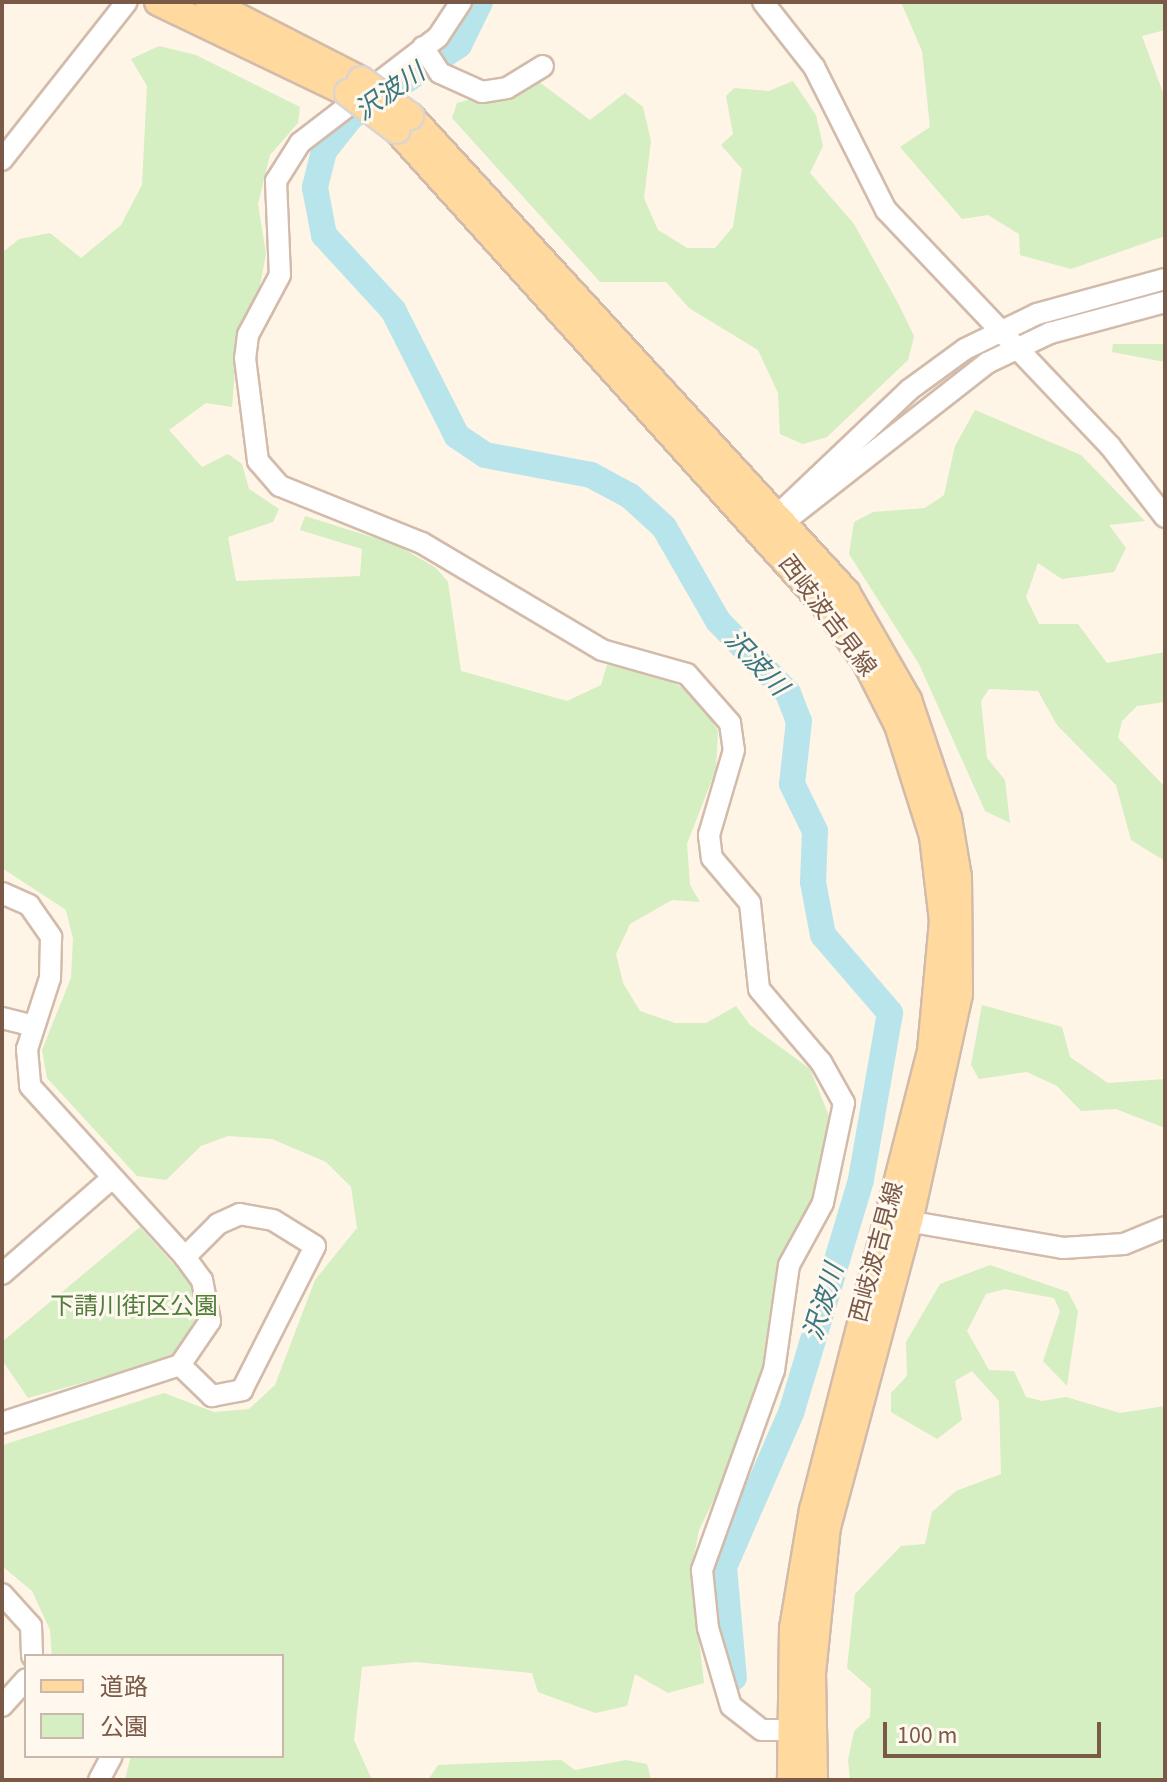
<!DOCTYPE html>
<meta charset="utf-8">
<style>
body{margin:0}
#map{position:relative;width:1167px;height:1782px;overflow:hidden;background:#fef5e6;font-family:"Source Sans 3","Noto Sans JP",sans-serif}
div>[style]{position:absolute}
.green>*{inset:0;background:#d5eec2}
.river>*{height:26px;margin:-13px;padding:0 13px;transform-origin:13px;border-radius:13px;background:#b8e4eb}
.roads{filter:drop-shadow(2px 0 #d2bbaa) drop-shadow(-2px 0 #d2bbaa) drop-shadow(0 2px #d2bbaa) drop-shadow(0 -2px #d2bbaa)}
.minor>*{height:20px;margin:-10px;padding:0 10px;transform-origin:10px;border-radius:10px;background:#fff}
.major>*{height:26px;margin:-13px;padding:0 13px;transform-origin:13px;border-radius:13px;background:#ffd99d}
.bridges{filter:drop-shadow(2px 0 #ddd4cf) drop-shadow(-2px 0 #ddd4cf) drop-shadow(0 2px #ddd4cf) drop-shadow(0 -2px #ddd4cf)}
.major-bridge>*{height:26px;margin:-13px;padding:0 13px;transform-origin:13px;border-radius:13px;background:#ffd99d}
span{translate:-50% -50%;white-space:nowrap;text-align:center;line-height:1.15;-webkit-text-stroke:6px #fff8ef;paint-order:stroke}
.street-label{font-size:24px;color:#7b5947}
.park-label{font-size:24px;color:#507c3c}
.water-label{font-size:26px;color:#397782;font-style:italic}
.frame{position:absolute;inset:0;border:4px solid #7b5947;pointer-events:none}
.legend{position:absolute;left:24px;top:1654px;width:260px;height:104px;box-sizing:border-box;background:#fff8ef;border:2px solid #cab8ac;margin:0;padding:10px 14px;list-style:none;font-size:24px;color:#7b5947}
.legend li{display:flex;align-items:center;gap:16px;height:40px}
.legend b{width:40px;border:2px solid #cab8ac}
.scale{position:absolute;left:883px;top:1722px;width:218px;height:36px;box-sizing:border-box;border:4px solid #7b5947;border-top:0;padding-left:10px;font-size:24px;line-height:28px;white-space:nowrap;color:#7b5947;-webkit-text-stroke:6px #fff8ef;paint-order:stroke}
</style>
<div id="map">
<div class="green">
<i style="clip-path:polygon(901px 2px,1165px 2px,1165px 30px,1142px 36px,1165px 98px,1165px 236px,1071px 269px,1020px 255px,1019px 234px,988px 215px,962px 219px,900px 147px,930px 127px,922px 51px)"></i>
<i style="clip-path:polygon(159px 46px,196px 55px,300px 107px,298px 123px,270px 155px,258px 204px,266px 254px,258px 296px,238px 334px,232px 407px,206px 403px,169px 430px,202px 467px,228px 454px,242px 464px,249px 489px,279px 509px,273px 522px,228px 537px,236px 581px,360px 576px,362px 549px,300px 530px,305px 516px,397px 545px,436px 568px,448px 582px,461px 671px,567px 701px,601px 685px,607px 665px,657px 674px,696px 695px,718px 731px,716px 769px,687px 844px,690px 885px,700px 902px,672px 900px,630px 924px,616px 954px,623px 983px,640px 1011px,675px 1023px,706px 1023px,736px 1006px,750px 1025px,810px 1069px,832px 1123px,815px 1208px,731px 1465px,699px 1530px,691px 1571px,704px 1683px,668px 1693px,635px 1674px,627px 1706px,595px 1713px,538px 1692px,532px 1673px,415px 1662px,362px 1667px,354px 1740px,372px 1780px,125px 1780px,131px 1756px,282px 1756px,282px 1656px,52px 1656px,50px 1630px,32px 1591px,2px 1566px,3px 1445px,164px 1393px,214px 1412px,249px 1409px,275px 1385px,315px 1280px,357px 1228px,351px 1187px,326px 1162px,272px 1139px,228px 1136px,201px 1146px,166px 1180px,137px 1176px,47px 1078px,42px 1050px,71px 978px,73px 939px,66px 910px,2px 868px,2px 253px,19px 239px,50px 233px,81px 258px,121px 225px,142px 185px,147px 86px,131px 59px)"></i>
<i style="clip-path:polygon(538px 81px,590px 120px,625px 93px,643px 107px,651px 141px,644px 198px,658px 230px,687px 248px,715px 248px,733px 227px,742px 169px,721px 145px,733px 134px,726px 96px,734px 88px,769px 91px,793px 81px,816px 115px,823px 146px,810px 173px,854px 224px,899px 305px,914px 336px,908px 360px,827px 437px,803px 444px,780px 434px,778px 393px,758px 350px,689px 308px,666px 282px,600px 282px,452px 118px,457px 103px)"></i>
<i style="clip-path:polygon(1113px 344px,1165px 344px,1165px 362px,1112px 352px)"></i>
<i style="clip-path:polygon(975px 410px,1081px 455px,1145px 521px,1109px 525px,1126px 548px,1114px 572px,1062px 579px,1038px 563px,1026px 597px,1039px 624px,1078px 624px,1107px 663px,1165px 652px,1165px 702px,1137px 706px,1122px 721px,1118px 738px,1165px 787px,1165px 861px,1131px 840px,1116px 785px,1057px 725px,1038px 691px,989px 689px,981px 701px,987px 758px,1005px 780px,1010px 823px,985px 811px,919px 664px,849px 554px,854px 522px,873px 512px,925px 508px,944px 495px,955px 446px)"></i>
<i style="clip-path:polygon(982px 1005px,1062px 1027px,1070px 1057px,1108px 1083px,1165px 1079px,1165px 1128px,1116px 1109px,1081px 1111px,1057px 1086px,1027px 1072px,979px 1079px,971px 1065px)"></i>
<i style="clip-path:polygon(140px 1227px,191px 1284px,196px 1326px,187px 1344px,164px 1360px,28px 1398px,2px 1360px,2px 1342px)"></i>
<i style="clip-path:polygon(990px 1265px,1068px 1292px,1078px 1311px,1067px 1386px,1043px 1361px,1060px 1311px,1054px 1298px,1005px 1289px,986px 1294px,967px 1331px,989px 1370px,1014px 1371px,1026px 1397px,1042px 1401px,1066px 1397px,1120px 1413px,1165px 1406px,1165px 1780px,850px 1780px,848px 1760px,854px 1731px,870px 1717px,871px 1689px,847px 1668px,855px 1594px,901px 1546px,925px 1544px,932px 1512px,956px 1491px,1001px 1474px,999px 1401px,972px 1371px,955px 1381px,962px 1420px,937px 1439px,891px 1412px,891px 1393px,907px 1376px,906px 1342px,940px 1284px)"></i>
<i style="clip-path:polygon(561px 1760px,575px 1770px,626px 1760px,647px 1764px,651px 1780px,428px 1780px,438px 1765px)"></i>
</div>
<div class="river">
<i style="left:480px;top:2px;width:48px;rotate:116deg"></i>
<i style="left:459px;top:45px;width:130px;rotate:146.3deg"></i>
<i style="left:351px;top:117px;width:43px;rotate:128.5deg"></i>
<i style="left:324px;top:151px;width:38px;rotate:104deg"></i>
<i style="left:315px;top:188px;width:48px;rotate:79.2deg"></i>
<i style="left:324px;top:235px;width:102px;rotate:47.4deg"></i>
<i style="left:393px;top:310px;width:141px;rotate:63.1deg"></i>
<i style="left:457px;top:436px;width:34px;rotate:34deg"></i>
<i style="left:485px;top:455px;width:108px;rotate:10.7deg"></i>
<i style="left:591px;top:475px;width:44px;rotate:28.3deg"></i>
<i style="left:630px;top:496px;width:46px;rotate:42.4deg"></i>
<i style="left:664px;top:527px;width:108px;rotate:60.1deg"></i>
<i style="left:718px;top:621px;width:100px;rotate:45.8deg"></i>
<i style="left:788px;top:693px;width:30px;rotate:69deg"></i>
<i style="left:799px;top:721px;width:63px;rotate:96.3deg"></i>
<i style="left:792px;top:784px;width:52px;rotate:63.9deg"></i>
<i style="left:815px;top:831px;width:51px;rotate:92.2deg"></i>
<i style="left:813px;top:882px;width:54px;rotate:79.3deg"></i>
<i style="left:823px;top:935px;width:103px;rotate:49.3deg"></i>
<i style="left:890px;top:1013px;width:169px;rotate:99.9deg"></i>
<i style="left:861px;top:1180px;width:243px;rotate:106.7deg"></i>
<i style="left:791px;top:1413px;width:168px;rotate:113.5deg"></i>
<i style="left:724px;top:1567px;width:111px;rotate:84.9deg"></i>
</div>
<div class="roads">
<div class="minor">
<i style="left:461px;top:2px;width:42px;rotate:123.3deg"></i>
<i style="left:438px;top:37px;width:174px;rotate:142.5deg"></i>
<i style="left:300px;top:143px;width:45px;rotate:122.3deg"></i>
<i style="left:276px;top:181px;width:94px;rotate:87.6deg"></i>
<i style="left:280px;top:275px;width:68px;rotate:118.1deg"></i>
<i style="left:248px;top:335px;width:23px;rotate:97deg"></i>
<i style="left:245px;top:358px;width:104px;rotate:82.8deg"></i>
<i style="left:258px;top:461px;width:33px;rotate:49deg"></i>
<i style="left:280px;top:486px;width:153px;rotate:21.9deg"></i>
<i style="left:422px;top:543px;width:209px;rotate:30.7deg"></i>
<i style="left:602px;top:650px;width:88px;rotate:15.8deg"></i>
<i style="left:687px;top:674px;width:65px;rotate:48.7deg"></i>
<i style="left:730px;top:723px;width:27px;rotate:82deg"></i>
<i style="left:734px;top:750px;width:89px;rotate:106.4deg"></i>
<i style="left:709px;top:835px;width:23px;rotate:83deg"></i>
<i style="left:712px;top:858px;width:59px;rotate:49.8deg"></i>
<i style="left:750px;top:903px;width:86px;rotate:84deg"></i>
<i style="left:759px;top:989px;width:96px;rotate:49.7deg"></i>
<i style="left:821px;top:1062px;width:47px;rotate:60.7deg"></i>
<i style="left:844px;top:1103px;width:102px;rotate:101.9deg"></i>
<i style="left:823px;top:1203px;width:71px;rotate:118.7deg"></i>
<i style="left:789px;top:1265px;width:106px;rotate:98.1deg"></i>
<i style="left:774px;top:1370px;width:213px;rotate:109.8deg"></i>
<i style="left:702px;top:1570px;width:58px;rotate:84.1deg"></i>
<i style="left:708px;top:1628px;width:81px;rotate:73.6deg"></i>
<i style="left:731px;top:1706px;width:39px;rotate:38deg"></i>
<i style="left:762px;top:1730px;width:27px"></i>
<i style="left:763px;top:2px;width:83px;rotate:51.9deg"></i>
<i style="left:814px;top:67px;width:160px;rotate:63.3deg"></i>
<i style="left:886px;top:210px;width:325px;rotate:46.5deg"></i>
<i style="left:1110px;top:446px;width:90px;rotate:52.2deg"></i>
<i style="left:423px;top:47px;width:31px;rotate:57deg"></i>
<i style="left:440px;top:73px;width:46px;rotate:24.3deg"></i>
<i style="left:482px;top:92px;width:25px;rotate:-9deg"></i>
<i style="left:507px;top:88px;width:42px;rotate:-31.4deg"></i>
<i style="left:2px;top:160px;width:201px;rotate:-51.7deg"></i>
<i style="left:769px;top:523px;width:193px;rotate:-43.5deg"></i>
<i style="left:909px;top:390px;width:69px;rotate:-36.2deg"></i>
<i style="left:965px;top:349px;width:80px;rotate:-25.9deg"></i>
<i style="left:1037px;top:314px;width:133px;rotate:-15.3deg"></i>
<i style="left:774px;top:530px;width:271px;rotate:-38.1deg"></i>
<i style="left:987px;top:363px;width:70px;rotate:-25.5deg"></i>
<i style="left:1050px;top:333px;width:119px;rotate:-15.1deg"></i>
<i style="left:2px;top:893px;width:30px;rotate:24deg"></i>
<i style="left:29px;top:905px;width:39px;rotate:55deg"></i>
<i style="left:51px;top:937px;width:41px;rotate:91.4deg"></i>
<i style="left:50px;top:978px;width:75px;rotate:107.9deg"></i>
<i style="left:27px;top:1049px;width:37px;rotate:85deg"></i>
<i style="left:30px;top:1086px;width:231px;rotate:47.8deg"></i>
<i style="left:185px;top:1257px;width:29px;rotate:54deg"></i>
<i style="left:202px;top:1280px;width:42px;rotate:79deg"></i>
<i style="left:210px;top:1321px;width:53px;rotate:124.3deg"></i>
<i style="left:180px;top:1365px;width:187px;rotate:162deg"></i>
<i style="left:2px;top:1018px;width:33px;rotate:14deg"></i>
<i style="left:895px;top:1219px;width:170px;rotate:9.8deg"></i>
<i style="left:1063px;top:1248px;width:61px;rotate:-3.8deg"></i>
<i style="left:1124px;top:1244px;width:44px;rotate:-22.5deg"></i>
<i style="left:2px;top:1274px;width:145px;rotate:-41.1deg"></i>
<i style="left:180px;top:1365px;width:45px;rotate:44.1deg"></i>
<i style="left:212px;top:1396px;width:31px;rotate:-11deg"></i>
<i style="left:242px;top:1390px;width:161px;rotate:-63.1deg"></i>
<i style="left:315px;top:1246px;width:49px;rotate:-148.2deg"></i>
<i style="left:273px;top:1220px;width:34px;rotate:-170deg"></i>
<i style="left:240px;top:1214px;width:24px;rotate:156deg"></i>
<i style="left:218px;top:1224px;width:47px;rotate:135deg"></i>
<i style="left:2px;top:1594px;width:43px;rotate:47.8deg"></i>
<i style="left:31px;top:1626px;width:30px;rotate:88deg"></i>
<i style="left:2px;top:1706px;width:36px;rotate:-48deg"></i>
<i style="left:99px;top:1780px;width:27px;rotate:-62deg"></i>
</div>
<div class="major">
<i style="left:158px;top:2px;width:211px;rotate:25.6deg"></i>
<i style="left:209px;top:2px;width:171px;rotate:27.2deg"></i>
<i style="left:410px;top:116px;width:646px;rotate:47.51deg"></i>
<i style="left:846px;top:592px;width:125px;rotate:60.1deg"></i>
<i style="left:908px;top:700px;width:125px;rotate:71.3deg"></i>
<i style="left:948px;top:818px;width:60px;rotate:80.4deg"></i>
<i style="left:958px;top:877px;width:117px;rotate:89.5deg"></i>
<i style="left:959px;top:994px;width:232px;rotate:102.4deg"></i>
<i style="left:909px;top:1221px;width:316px;rotate:105deg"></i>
<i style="left:827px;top:1526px;width:149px;rotate:95.8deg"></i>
<i style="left:812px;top:1674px;width:106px;rotate:88.9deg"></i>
<i style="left:397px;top:130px;width:638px;rotate:47.99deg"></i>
<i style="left:824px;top:604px;width:72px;rotate:54.1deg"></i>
<i style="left:866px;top:662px;width:71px;rotate:63.1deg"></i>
<i style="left:898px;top:725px;width:116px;rotate:72.5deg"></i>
<i style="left:933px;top:836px;width:86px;rotate:83.3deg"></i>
<i style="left:943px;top:921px;width:131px;rotate:95.3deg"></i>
<i style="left:931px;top:1051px;width:473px;rotate:104.4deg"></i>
<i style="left:813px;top:1509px;width:121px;rotate:99.5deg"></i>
<i style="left:793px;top:1628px;width:152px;rotate:90.8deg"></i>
</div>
</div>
<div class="bridges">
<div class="major-bridge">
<i style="left:361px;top:80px;width:61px;rotate:36.3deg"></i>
<i style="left:348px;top:93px;width:61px;rotate:37.1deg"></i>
</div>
</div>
<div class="street-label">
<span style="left:827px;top:616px;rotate:53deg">西岐波吉見線</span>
<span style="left:877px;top:1252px;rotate:-75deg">西岐波吉見線</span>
</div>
<div class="park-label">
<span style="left:134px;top:1307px">下請川街区公園</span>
</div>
<div class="water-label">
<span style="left:390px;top:92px;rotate:-35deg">沢波川</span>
<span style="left:756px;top:663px;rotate:47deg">沢波川</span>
<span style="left:824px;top:1302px;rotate:-73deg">沢波川</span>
</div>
<div class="frame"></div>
<ul class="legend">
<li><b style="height:10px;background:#ffd99d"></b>道路</li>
<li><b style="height:22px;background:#d5eec2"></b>公園</li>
</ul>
<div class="scale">100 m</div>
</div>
